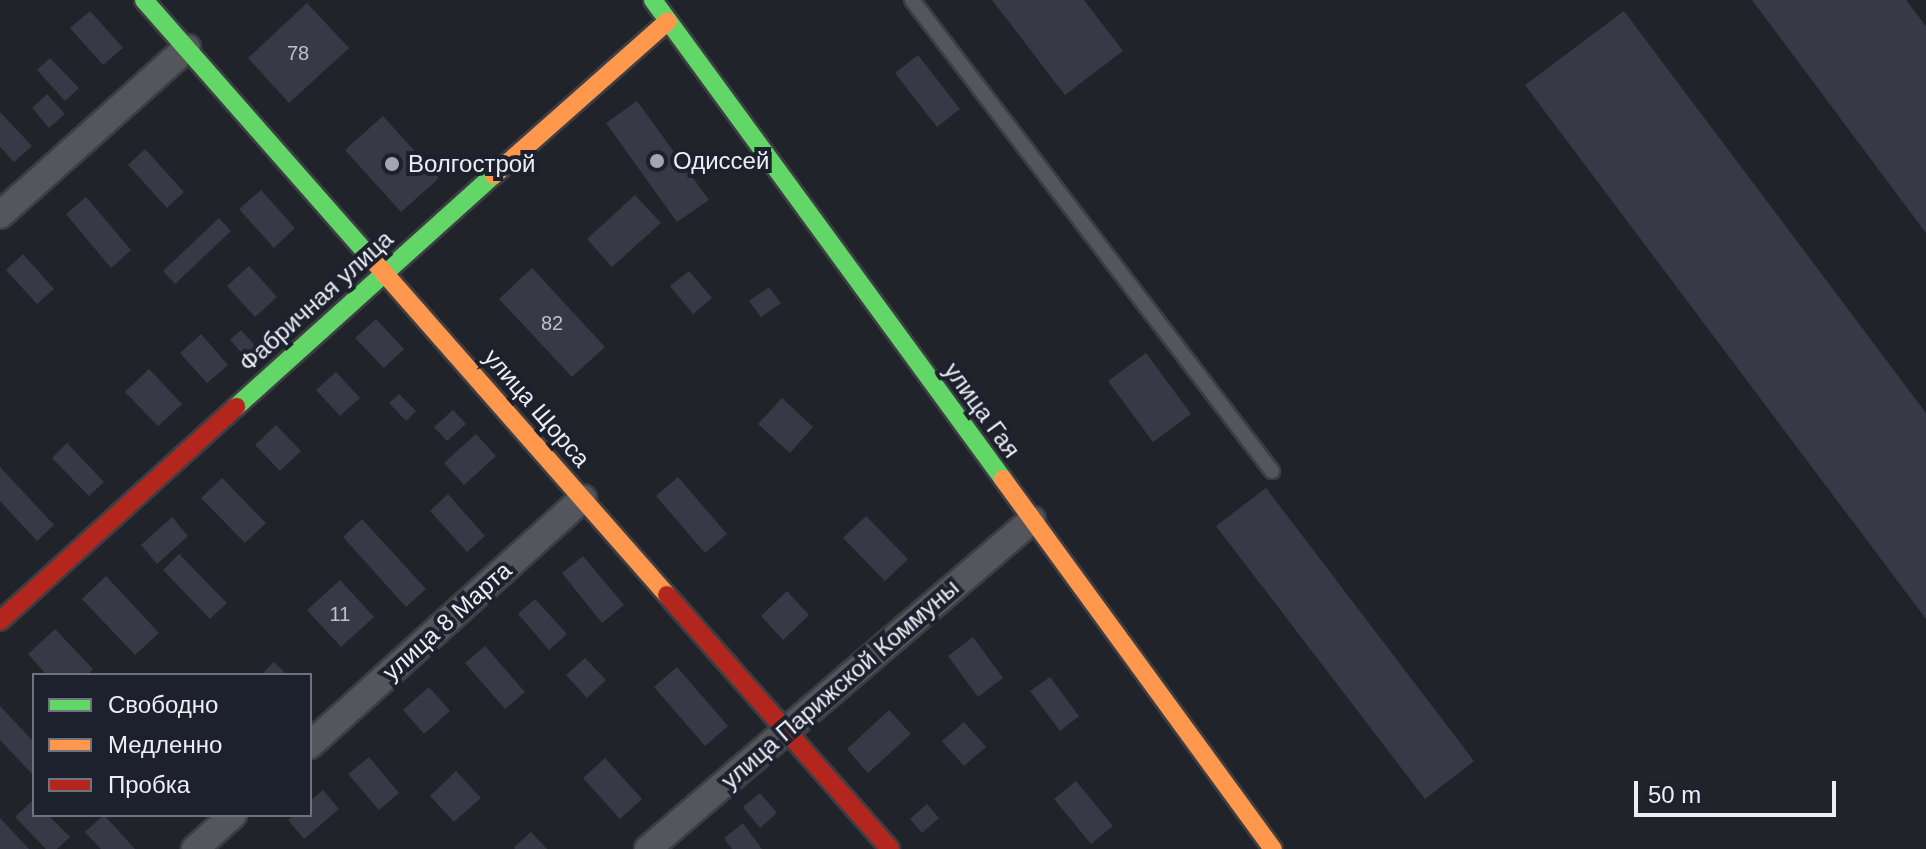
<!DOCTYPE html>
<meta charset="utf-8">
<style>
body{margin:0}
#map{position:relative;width:1926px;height:849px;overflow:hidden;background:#21232a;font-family:Helvetica,sans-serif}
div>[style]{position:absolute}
.building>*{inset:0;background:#393846}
.roads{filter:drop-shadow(2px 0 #3c3e43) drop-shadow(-2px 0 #3c3e43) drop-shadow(0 2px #3c3e43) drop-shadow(0 -2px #3c3e43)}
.lane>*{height:14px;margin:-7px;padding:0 7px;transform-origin:7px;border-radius:7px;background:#54565c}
.street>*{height:26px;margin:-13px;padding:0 13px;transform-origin:13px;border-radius:13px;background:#54565c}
.fast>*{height:18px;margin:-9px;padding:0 9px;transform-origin:9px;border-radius:9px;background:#63d668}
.slow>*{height:18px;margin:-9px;padding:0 9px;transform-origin:9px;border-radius:9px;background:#ff974d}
.jam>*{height:18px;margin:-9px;padding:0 9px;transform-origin:9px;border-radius:9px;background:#b3261e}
.dots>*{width:22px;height:22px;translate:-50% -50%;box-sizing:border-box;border:4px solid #1d212e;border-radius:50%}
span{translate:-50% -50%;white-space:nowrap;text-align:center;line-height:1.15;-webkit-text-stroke:8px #1d212e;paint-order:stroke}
.number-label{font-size:20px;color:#bec0cb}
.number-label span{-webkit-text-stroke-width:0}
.poi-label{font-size:24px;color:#ebeef7}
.left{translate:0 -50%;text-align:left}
.street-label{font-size:24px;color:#ebeef7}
.legend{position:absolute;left:32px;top:673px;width:280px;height:144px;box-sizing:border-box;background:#1d212e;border:2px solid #6f737e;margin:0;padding:10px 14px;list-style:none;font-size:24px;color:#ebeef7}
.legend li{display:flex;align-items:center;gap:16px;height:40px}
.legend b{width:40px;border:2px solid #6f737e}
.scale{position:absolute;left:1634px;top:781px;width:202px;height:36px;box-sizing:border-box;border:4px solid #ebeef7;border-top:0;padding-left:10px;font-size:24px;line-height:28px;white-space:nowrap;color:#ebeef7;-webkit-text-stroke:6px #1d212e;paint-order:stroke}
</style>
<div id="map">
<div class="building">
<i style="clip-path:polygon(992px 0,1084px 0,1123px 51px,1065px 95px)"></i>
<i style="clip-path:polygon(1752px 0,1906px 0,1926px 26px,1926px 233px)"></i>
<i style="clip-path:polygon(307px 3px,349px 48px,289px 103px,248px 58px)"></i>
<i style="clip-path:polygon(90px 11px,123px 48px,103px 65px,70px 28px)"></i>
<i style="clip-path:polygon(1624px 11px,1926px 413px,1926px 619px,1525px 85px)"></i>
<i style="clip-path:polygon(918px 55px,960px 109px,937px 127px,895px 73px)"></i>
<i style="clip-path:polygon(50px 58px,79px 88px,65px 101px,37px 70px)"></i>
<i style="clip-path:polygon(47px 94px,65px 114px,49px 128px,32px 108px)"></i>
<i style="clip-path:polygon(637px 101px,709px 200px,677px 222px,606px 123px)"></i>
<i style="clip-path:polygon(0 112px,32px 146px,14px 162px,0 147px)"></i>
<i style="clip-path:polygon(383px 116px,439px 178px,401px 212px,345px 150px)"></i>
<i style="clip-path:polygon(145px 149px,184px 192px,167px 208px,128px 165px)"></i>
<i style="clip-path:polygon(261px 190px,295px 228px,274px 248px,239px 209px)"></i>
<i style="clip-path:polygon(635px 195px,661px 223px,612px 267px,587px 239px)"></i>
<i style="clip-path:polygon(86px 197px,131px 250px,111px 268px,66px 214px)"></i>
<i style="clip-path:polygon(219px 218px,231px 231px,175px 284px,163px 271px)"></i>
<i style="clip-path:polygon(23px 254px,54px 289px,37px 304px,6px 270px)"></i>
<i style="clip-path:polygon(249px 266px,277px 297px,255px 317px,227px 286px)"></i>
<i style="clip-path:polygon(532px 268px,605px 347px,572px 377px,499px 299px)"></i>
<i style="clip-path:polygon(689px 271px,712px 298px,693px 314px,670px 286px)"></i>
<i style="clip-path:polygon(769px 287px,781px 303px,761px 317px,749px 301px)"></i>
<i style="clip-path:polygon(376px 319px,404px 349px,384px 368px,355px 338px)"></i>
<i style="clip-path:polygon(241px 330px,259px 350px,248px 360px,230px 340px)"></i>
<i style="clip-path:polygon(201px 334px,228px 365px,207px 383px,180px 353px)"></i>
<i style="clip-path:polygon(1146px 353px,1191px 414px,1153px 442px,1108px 381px)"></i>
<i style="clip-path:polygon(149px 369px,182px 404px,158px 426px,125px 392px)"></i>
<i style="clip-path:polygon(336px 372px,360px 398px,340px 416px,316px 390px)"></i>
<i style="clip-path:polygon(399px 394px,416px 411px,406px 421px,389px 403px)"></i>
<i style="clip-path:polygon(782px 398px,813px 427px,790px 453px,758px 424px)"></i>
<i style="clip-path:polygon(453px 410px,466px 424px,447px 441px,434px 427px)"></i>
<i style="clip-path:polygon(276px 425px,301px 451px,280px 471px,255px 445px)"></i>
<i style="clip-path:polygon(476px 434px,496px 456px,464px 485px,444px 463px)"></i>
<i style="clip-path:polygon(67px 443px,104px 482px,89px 496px,52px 458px)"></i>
<i style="clip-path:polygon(0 467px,54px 525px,37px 541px,0 501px)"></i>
<i style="clip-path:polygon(678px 477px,727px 534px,705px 553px,656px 496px)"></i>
<i style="clip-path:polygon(222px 478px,266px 523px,245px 543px,201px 498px)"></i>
<i style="clip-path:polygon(1266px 488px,1474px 761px,1425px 799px,1216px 526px)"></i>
<i style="clip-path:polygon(448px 494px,485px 536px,467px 552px,430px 511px)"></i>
<i style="clip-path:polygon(866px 516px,908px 559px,885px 581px,843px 538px)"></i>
<i style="clip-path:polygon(172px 517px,188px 536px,157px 564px,141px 545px)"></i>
<i style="clip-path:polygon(362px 519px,426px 589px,406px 607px,343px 537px)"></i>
<i style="clip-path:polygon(179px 554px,227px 603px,210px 619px,163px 570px)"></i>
<i style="clip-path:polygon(583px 556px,624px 605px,602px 623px,562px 573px)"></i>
<i style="clip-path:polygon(106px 576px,159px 633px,135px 655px,82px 599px)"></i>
<i style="clip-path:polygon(340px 580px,374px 617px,341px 647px,307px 610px)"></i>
<i style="clip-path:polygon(787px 591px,809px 615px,783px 640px,761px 616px)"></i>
<i style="clip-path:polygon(535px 599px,567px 634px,549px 650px,518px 614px)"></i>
<i style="clip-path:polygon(55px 629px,93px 669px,87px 675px,47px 675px,28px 654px)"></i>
<i style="clip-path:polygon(973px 637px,1003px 678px,978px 697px,948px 656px)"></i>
<i style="clip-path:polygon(485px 646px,525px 692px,505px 709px,465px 663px)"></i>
<i style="clip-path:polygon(585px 658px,606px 680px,587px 698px,566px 675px)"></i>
<i style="clip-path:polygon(274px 662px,287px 675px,261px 675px)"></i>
<i style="clip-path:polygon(677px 667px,728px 726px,705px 746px,654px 687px)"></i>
<i style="clip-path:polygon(1050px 677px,1079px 716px,1060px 731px,1030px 691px)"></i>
<i style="clip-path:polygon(429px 687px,450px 711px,424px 734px,403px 710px)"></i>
<i style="clip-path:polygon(0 706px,34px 742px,34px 776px,0 740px)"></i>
<i style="clip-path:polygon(889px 710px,911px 734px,868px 773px,847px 749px)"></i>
<i style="clip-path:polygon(964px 722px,986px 747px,964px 766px,942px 741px)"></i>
<i style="clip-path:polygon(369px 757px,399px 793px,379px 810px,348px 774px)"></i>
<i style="clip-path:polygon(605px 758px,642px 799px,620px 819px,583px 778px)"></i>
<i style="clip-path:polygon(456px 771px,481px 798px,454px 822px,430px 796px)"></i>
<i style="clip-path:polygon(1076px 781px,1113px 826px,1091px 844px,1054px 799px)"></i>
<i style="clip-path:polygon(323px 790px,339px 809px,304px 839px,288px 820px,294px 815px,310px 815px,310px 801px)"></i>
<i style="clip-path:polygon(760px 793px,777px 813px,760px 828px,743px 807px)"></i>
<i style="clip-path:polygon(34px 799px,34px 815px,48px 815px,70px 837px,57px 849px,46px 849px,15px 817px)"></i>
<i style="clip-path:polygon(927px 804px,939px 818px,922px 833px,910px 819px)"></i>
<i style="clip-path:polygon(104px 815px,135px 849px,101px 849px,85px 832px)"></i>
<i style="clip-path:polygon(0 818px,29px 849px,0 849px)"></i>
<i style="clip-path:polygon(743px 823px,762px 849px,732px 849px,724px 838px)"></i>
<i style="clip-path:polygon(531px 832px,547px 849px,515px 849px,514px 847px)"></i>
</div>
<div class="roads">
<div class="lane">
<i style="left:912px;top:0;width:593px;rotate:52.61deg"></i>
</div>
<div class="street">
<i style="left:0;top:215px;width:251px;rotate:-41.8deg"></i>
<i style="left:310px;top:745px;width:368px;rotate:-42.1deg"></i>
<i style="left:195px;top:849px;width:51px;rotate:-41.8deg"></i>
<i style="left:648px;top:849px;width:506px;rotate:-40.59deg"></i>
</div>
<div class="fast">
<i style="left:144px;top:0;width:344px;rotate:48.7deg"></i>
<i style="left:653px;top:0;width:593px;rotate:53.84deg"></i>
<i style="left:236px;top:407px;width:347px;rotate:-42deg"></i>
</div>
<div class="slow">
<i style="left:494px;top:175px;width:232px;rotate:-41.5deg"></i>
<i style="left:371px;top:258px;width:449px;rotate:48.7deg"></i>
<i style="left:1003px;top:479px;width:458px;rotate:53.9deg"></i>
</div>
<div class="jam">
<i style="left:667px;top:595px;width:338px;rotate:48.7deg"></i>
<i style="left:0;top:621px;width:319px;rotate:-42.2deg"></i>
</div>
</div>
<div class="dots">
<i style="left:657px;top:161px;background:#a4a7af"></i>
<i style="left:392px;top:164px;background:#a4a7af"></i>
</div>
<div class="number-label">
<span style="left:298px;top:53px">78</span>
<span style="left:552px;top:323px">82</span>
<span style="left:340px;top:614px">11</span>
</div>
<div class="poi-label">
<span class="left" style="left:673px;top:161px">Одиссей</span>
<span class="left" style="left:408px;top:164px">Волгострой</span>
</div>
<div class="street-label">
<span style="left:316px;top:301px;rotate:-42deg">Фабричная улица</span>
<span style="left:537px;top:408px;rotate:49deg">улица Щорса</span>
<span style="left:982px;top:410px;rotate:54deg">улица Гая</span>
<span style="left:447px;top:621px;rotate:-42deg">улица 8 Марта</span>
<span style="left:840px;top:684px;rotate:-41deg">улица Парижской Коммуны</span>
</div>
<ul class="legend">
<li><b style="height:10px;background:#63d668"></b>Свободно</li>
<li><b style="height:10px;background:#ff974d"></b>Медленно</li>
<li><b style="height:10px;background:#b3261e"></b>Пробка</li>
</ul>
<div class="scale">50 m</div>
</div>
